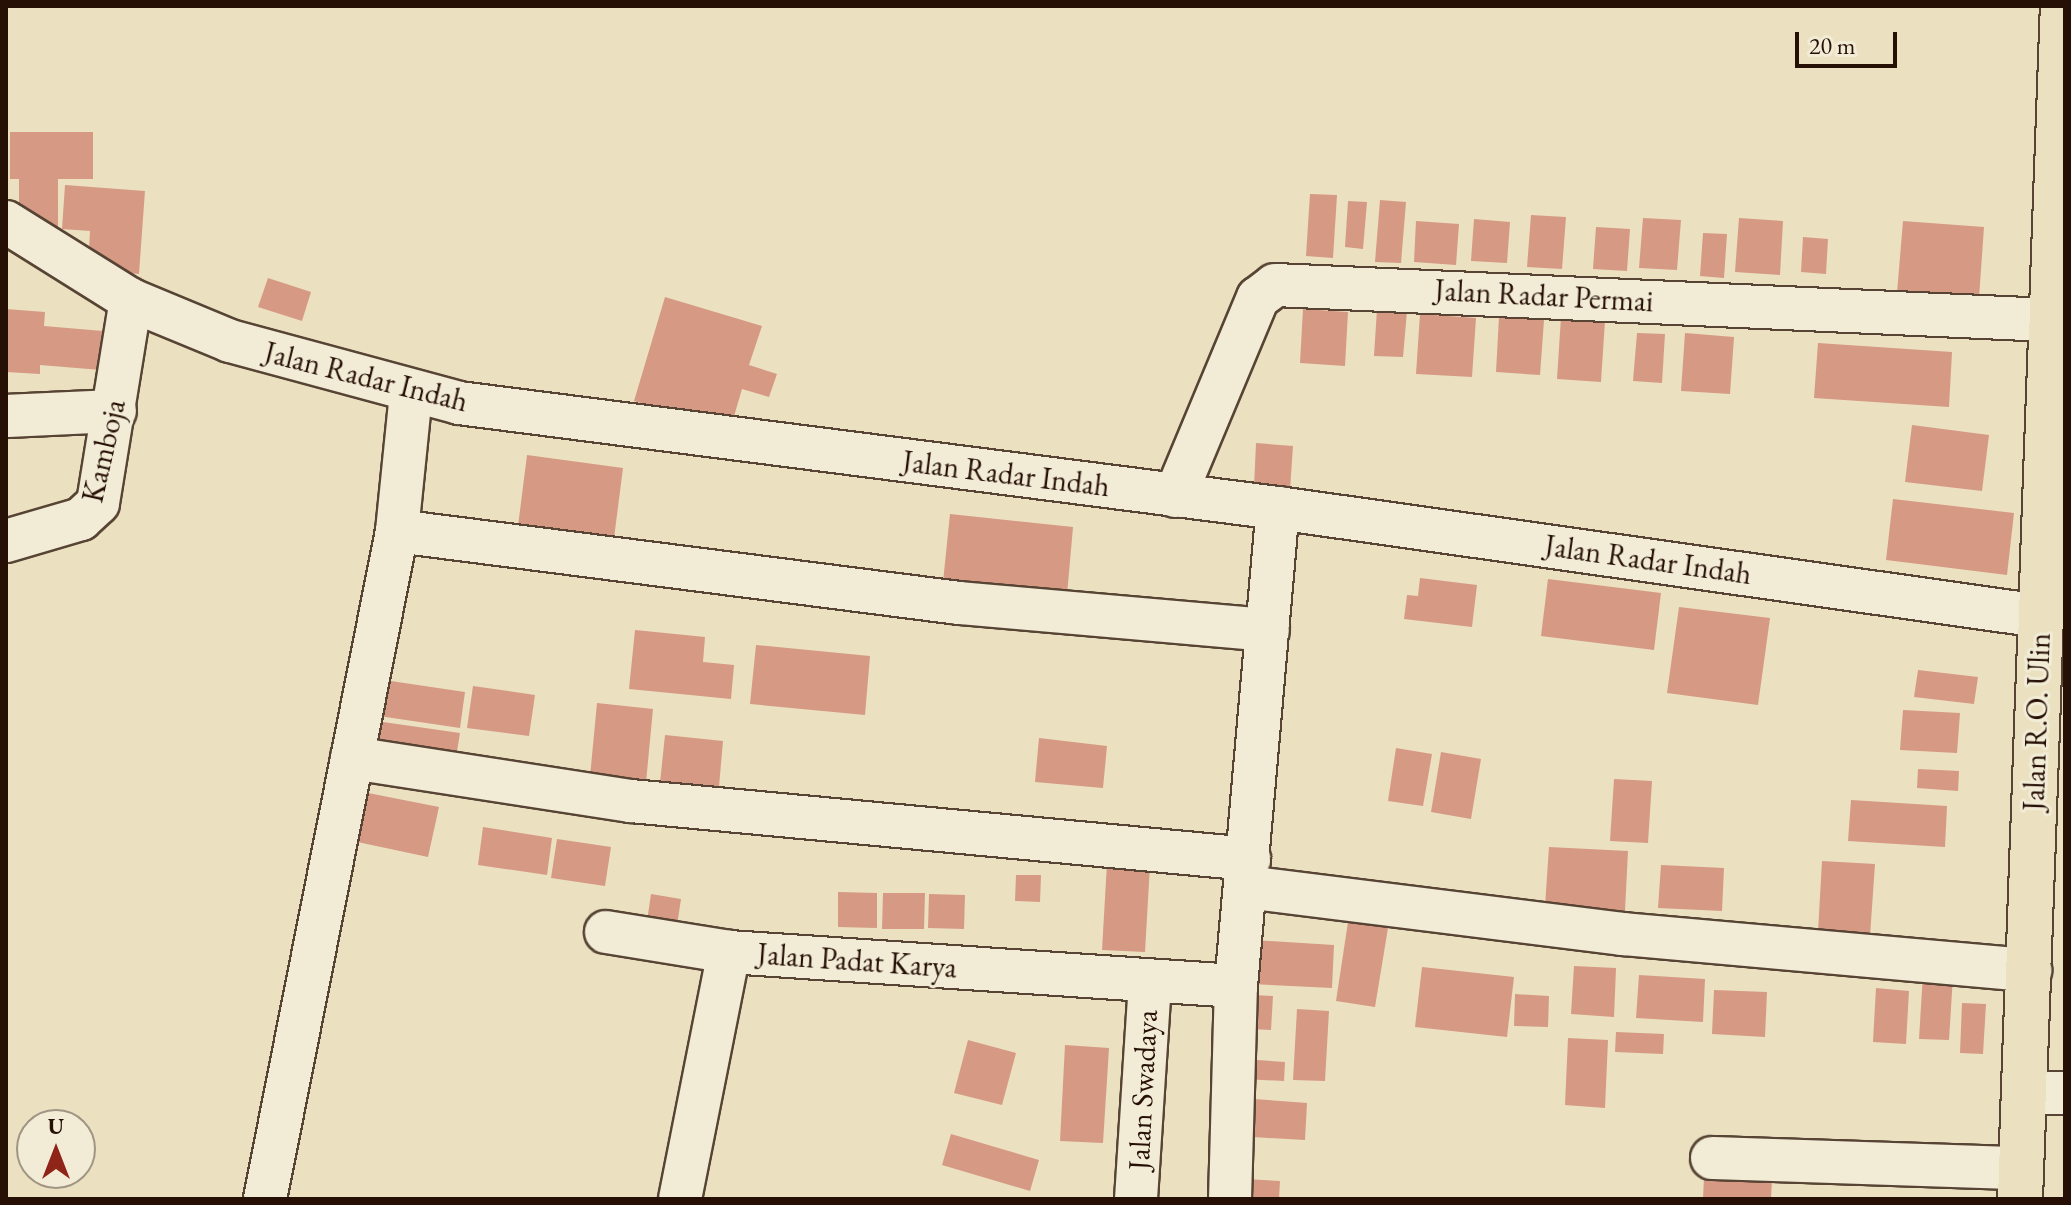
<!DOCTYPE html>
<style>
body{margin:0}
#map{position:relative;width:2071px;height:1205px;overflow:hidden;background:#ebe1c1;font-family:"EB Garamond",serif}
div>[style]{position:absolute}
.building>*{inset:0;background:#d69984}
.roads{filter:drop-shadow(2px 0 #574434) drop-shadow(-2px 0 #574434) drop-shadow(0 2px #574434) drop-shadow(0 -2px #574434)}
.minor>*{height:42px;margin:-21px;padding:0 21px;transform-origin:21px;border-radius:21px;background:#f2ecd7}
.major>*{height:44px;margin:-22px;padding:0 22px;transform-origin:22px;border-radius:22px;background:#ebe1c1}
span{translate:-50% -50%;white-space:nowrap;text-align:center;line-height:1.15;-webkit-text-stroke:6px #f2ecd7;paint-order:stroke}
.street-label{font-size:30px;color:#260f05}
.frame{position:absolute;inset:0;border:8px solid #260f05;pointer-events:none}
.north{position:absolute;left:16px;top:1109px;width:80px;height:80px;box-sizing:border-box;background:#f2ecd7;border:2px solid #a09483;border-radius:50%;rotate:0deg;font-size:22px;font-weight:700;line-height:32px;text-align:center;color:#260f05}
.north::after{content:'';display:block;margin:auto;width:28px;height:36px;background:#8f2418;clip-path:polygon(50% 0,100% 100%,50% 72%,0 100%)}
.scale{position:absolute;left:1795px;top:32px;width:102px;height:36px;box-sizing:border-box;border:4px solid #260f05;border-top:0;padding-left:10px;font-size:24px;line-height:28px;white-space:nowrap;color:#260f05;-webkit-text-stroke:6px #f2ecd7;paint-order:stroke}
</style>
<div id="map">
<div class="building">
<i style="clip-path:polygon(10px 132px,93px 132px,93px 179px,58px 179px,58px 227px,19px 227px,19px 179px,10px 179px)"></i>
<i style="clip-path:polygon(65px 185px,145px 191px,139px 274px,88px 269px,90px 231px,62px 229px)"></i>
<i style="clip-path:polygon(1310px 194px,1337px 195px,1333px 258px,1306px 256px)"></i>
<i style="clip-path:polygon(1380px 200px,1406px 202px,1401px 263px,1375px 262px)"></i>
<i style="clip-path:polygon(1348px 201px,1367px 202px,1363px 249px,1345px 247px)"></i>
<i style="clip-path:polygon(1531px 215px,1566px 217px,1562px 269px,1527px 267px)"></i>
<i style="clip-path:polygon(1643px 218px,1681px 220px,1677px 270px,1639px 268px)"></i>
<i style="clip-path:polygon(1739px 218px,1783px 221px,1780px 275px,1735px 272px)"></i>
<i style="clip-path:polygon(1474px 219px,1510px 222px,1507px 263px,1471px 261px)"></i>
<i style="clip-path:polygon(1416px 221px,1459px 224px,1456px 265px,1414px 262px)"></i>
<i style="clip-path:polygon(1903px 221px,1984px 227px,1979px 298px,1897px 293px)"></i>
<i style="clip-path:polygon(1596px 227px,1630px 229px,1627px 271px,1593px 269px)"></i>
<i style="clip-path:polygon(1703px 233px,1727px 234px,1724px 278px,1700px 276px)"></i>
<i style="clip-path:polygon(1803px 237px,1828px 239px,1826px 274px,1801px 272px)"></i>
<i style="clip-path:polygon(268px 278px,311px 292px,302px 321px,258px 307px)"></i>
<i style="clip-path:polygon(665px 297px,762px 326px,749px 365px,777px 374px,769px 397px,742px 389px,730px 430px,634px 401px)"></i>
<i style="clip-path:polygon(6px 309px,45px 312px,44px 326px,103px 331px,101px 370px,40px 365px,40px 374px,6px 372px)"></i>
<i style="clip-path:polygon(1303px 309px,1348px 312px,1345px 366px,1300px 363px)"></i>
<i style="clip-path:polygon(1377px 309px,1407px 311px,1403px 357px,1374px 356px)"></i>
<i style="clip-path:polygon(1420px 314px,1476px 318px,1472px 377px,1416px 374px)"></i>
<i style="clip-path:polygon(1499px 317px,1544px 320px,1540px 375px,1496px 372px)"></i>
<i style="clip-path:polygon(1561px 317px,1605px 320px,1601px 382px,1557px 379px)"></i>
<i style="clip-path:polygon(1637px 333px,1665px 334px,1662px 383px,1633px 381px)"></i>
<i style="clip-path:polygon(1685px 333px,1734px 337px,1730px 394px,1681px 391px)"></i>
<i style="clip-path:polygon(1818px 343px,1952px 352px,1949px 407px,1814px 398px)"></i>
<i style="clip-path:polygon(1912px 425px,1989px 435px,1982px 491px,1905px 482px)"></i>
<i style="clip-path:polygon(1256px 443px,1293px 446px,1290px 490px,1254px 487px)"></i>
<i style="clip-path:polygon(527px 455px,623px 468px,613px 546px,517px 534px)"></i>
<i style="clip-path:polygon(1893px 499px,2014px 513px,2007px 575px,1886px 560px)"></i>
<i style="clip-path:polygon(950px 514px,1073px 527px,1067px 595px,943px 582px)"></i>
<i style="clip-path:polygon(1420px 578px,1477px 585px,1472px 627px,1404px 619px,1407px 595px,1418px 596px)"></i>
<i style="clip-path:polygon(1548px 579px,1661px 593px,1654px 650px,1541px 636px)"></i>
<i style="clip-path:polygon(1679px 607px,1770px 618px,1758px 705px,1667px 693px)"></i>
<i style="clip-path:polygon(635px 630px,705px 637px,703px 662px,734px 665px,731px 699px,629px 689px)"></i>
<i style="clip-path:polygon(756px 645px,870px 656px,865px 715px,750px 704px)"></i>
<i style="clip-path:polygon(1918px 670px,1978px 677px,1974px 704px,1914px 697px)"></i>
<i style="clip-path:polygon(384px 680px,465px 692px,460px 728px,379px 716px)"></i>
<i style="clip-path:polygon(473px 686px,535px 695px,529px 736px,467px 728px)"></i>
<i style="clip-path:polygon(597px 703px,653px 709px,645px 793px,589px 787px)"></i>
<i style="clip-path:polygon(1903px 710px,1960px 713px,1957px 753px,1900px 750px)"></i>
<i style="clip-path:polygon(376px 721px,460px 733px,454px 770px,371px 758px)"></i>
<i style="clip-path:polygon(665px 735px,723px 741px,718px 798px,659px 792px)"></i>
<i style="clip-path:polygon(1039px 738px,1107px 746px,1103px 788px,1035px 782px)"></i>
<i style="clip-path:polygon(1396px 748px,1432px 754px,1423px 806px,1388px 801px)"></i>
<i style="clip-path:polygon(1441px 752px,1481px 759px,1471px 819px,1431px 812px)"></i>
<i style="clip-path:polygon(1918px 769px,1959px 771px,1958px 791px,1917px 788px)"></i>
<i style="clip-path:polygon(1614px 779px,1652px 781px,1648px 843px,1610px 841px)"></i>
<i style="clip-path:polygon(358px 791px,439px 807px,428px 857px,348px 840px)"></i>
<i style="clip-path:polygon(1851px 800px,1947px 806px,1945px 847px,1848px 841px)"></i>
<i style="clip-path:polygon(483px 827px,552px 838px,547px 875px,478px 865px)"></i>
<i style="clip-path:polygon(557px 839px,611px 847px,605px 886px,551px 878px)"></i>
<i style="clip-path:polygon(1549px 847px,1628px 851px,1625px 911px,1545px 906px)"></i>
<i style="clip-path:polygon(1822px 861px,1875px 864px,1870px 936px,1818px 932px)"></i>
<i style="clip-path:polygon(1107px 863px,1150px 865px,1145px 952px,1102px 950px)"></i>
<i style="clip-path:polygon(1661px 865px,1724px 868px,1722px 911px,1658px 908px)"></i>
<i style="clip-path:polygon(1016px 875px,1041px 875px,1040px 902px,1015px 901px)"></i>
<i style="clip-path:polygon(838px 892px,877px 893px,877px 928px,838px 927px)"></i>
<i style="clip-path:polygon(883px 893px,925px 893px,924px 929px,882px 929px)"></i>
<i style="clip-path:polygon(651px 894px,681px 899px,676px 932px,646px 928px)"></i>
<i style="clip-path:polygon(929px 894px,965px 895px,964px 929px,928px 928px)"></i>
<i style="clip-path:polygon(1348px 922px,1388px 928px,1375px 1007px,1336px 1001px)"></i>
<i style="clip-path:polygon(1254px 940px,1334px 945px,1332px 988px,1251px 984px)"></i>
<i style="clip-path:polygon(1574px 966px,1616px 968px,1614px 1017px,1571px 1014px)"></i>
<i style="clip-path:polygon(1422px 967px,1514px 977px,1507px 1037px,1415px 1027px)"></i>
<i style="clip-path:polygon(1923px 974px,1953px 976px,1949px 1040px,1919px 1039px)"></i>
<i style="clip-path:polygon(1639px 975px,1705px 979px,1703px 1022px,1636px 1018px)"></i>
<i style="clip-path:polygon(1876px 988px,1909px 991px,1906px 1044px,1873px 1042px)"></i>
<i style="clip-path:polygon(1714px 990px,1767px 992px,1765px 1037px,1712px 1034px)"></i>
<i style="clip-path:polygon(1515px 994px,1549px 996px,1548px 1027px,1514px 1026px)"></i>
<i style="clip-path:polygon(1253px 995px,1273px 996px,1271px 1030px,1251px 1029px)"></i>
<i style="clip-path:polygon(1962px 1003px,1986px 1004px,1983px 1054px,1960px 1053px)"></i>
<i style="clip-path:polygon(1297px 1009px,1329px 1011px,1325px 1081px,1293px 1080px)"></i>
<i style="clip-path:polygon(1616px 1032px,1664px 1034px,1663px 1054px,1615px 1052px)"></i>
<i style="clip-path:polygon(1568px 1038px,1608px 1040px,1605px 1108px,1565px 1105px)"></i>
<i style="clip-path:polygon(968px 1040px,1016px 1053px,1002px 1105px,954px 1093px)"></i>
<i style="clip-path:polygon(1065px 1045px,1109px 1048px,1103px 1143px,1060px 1141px)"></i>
<i style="clip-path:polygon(1243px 1059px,1285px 1062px,1284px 1081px,1243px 1079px)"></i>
<i style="clip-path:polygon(1254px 1099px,1307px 1103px,1305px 1140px,1252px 1137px)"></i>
<i style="clip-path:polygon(951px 1134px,1039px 1160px,1030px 1191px,942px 1165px)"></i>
<i style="clip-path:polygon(1704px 1177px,1772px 1180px,1771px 1199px,1703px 1199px)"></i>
<i style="clip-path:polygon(1245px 1179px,1280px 1181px,1279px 1199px,1244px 1199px)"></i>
</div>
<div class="roads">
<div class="minor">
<i style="left:6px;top:222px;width:147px;rotate:32deg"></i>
<i style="left:131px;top:300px;width:107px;rotate:22.5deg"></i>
<i style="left:230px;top:341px;width:237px;rotate:15.1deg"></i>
<i style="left:459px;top:403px;width:826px;rotate:7.31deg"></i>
<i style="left:1278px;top:508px;width:770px;rotate:8.07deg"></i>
<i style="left:6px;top:416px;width:109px;rotate:-2.6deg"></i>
<i style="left:1175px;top:496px;width:215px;rotate:-67.3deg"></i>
<i style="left:1258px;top:298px;width:21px;rotate:-37deg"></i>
<i style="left:1275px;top:285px;width:776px;rotate:2.59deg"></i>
<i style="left:397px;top:531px;width:567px;rotate:7.3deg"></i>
<i style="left:959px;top:603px;width:310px;rotate:5deg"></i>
<i style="left:6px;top:541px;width:78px;rotate:-16.3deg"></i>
<i style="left:81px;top:519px;width:23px;rotate:-43deg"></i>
<i style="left:98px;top:503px;width:206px;rotate:-80.8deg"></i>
<i style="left:352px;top:758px;width:282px;rotate:8.8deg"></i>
<i style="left:631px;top:801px;width:621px;rotate:5.36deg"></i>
<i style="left:1246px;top:887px;width:380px;rotate:7.1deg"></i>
<i style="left:1623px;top:934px;width:409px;rotate:5.1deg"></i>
<i style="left:606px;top:932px;width:125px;rotate:9.2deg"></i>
<i style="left:2046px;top:1093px;width:19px"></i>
<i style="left:1712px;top:1158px;width:309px;rotate:1.9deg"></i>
<i style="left:265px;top:1199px;width:681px;rotate:-78.82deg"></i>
<i style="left:397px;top:531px;width:140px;rotate:-84.2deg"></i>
<i style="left:680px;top:1199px;width:252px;rotate:-78.8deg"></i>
<i style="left:729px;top:952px;width:508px;rotate:3.84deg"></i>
<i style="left:1136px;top:1199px;width:219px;rotate:-86.3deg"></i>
<i style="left:1230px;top:1199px;width:213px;rotate:-88.4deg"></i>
<i style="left:1236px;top:986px;width:480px;rotate:-85deg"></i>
</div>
<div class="major">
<i style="left:2020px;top:1199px;width:1194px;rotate:-87.94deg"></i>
</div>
</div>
<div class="street-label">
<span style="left:1544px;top:296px;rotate:3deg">Jalan Radar Permai</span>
<span style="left:366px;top:377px;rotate:14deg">Jalan Radar Indah</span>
<span style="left:104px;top:451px;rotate:-77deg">Kamboja</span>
<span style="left:1006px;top:474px;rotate:7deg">Jalan Radar Indah</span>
<span style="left:1648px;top:560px;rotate:8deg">Jalan Radar Indah</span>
<span style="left:2037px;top:722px;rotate:-88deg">Jalan R.O. Ulin</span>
<span style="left:857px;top:961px;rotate:4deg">Jalan Padat Karya</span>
<span style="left:1143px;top:1090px;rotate:-87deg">Jalan Swadaya</span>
</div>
<div class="frame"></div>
<div class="north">U</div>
<div class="scale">20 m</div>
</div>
